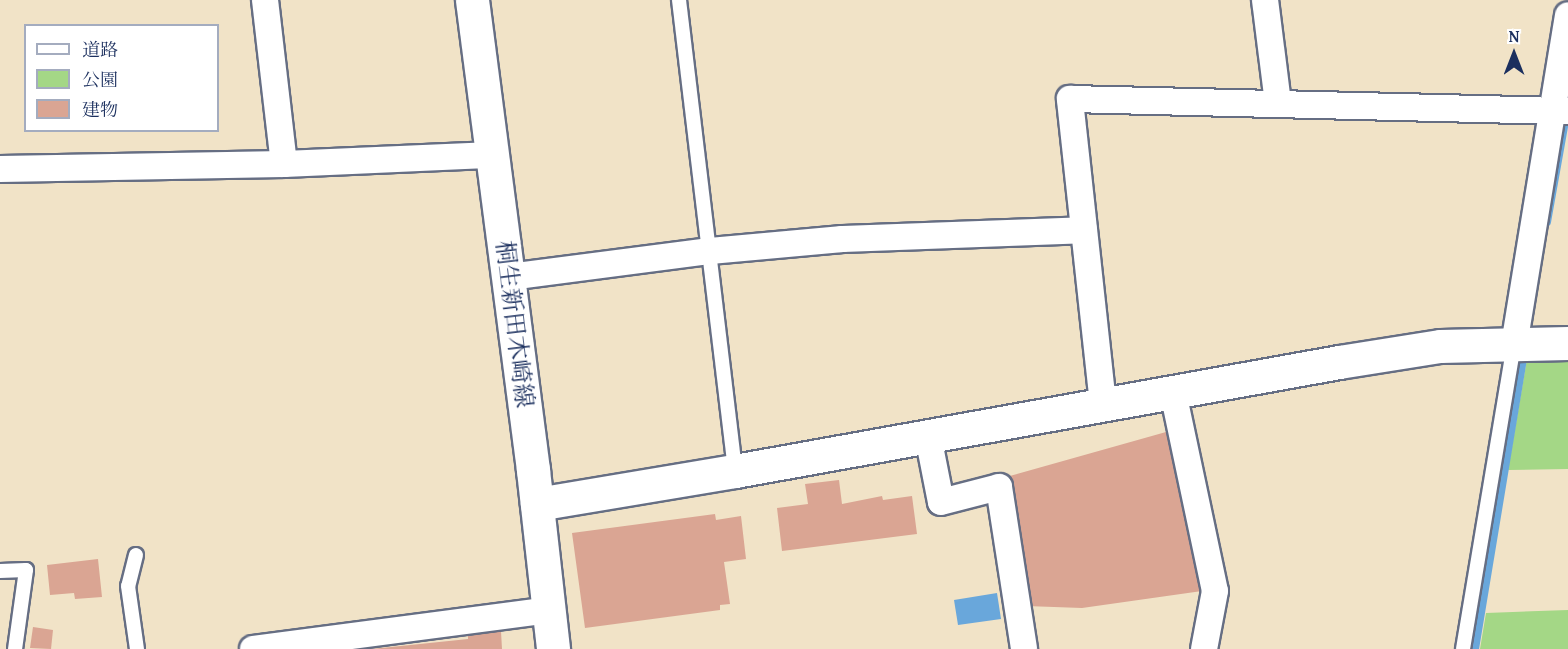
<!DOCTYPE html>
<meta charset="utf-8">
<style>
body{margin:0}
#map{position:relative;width:1568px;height:649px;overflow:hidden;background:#f1e3c7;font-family:"Gentium Book Plus","Noto Serif JP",serif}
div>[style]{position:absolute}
.green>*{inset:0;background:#a4d786}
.water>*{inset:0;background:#69a7db}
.stream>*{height:8px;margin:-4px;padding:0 4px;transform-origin:4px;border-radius:4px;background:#69a7db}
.building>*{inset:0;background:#daa593}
.roads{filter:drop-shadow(2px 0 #666e83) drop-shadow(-2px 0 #666e83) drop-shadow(0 2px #666e83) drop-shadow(0 -2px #666e83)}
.lane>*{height:14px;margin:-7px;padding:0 7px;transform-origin:7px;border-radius:7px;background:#fff}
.street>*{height:26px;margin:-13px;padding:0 13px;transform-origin:13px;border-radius:13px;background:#fff}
.secondary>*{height:33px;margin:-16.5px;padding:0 16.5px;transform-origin:16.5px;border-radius:16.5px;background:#fff}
span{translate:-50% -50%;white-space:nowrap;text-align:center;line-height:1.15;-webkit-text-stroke:6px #fff;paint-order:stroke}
.street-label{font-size:24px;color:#1b2f5e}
.legend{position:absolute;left:24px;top:24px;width:195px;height:108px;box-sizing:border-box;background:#fff;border:2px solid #a4acbf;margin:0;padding:8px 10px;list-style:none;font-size:18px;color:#1b2f5e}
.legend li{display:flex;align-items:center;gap:12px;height:30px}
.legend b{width:30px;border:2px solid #a4acbf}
.north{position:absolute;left:1484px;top:24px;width:60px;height:60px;-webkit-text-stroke:4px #fff;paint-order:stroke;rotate:0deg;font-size:16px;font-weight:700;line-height:24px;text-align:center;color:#1b2f5e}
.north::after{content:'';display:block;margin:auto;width:21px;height:27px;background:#1b2f5e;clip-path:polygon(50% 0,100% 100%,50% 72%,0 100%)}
</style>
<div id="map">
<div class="green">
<i style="clip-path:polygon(1568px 351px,1568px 469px,1508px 470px,1528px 353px)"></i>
<i style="clip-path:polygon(1568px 610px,1568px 649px,1480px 649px,1486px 613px)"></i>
</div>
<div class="water">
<i style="clip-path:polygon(997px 593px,1001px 619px,958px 625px,954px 600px)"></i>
</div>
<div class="stream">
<i style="left:1547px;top:222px;width:109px;rotate:-79.9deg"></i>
<i style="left:1475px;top:649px;width:301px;rotate:-80.6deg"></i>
</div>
<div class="building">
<i style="clip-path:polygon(1166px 432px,1176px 473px,1187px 481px,1209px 590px,1082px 608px,1026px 606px,1006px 477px)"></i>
<i style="clip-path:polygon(839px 480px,842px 504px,882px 496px,883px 500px,912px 496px,917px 534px,782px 551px,777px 508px,808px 504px,805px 484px)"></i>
<i style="clip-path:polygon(715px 514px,716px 520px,741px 516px,746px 559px,724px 562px,730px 604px,720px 605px,720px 610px,585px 628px,572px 533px)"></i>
<i style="clip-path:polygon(98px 559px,102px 597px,75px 599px,74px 593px,50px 595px,47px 565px)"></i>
<i style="clip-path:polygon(33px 627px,53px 630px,51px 649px,30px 648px)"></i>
<i style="clip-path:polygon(501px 631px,502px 649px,372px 649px,468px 639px,468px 634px)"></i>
</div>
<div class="roads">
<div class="lane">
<i style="left:679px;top:0;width:474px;rotate:83.2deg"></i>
<i style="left:136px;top:555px;width:32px;rotate:104deg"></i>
<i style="left:128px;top:586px;width:64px;rotate:81.9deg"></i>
<i style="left:0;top:571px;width:26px;rotate:-2deg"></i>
<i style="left:26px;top:570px;width:80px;rotate:97.9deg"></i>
<i style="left:1463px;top:649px;width:308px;rotate:-80.5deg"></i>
</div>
<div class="street">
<i style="left:265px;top:0;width:165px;rotate:83.4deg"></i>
<i style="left:1265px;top:0;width:104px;rotate:82.8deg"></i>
<i style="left:0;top:169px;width:284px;rotate:-1deg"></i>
<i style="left:284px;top:164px;width:209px;rotate:-2.5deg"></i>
<i style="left:509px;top:277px;width:203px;rotate:-7.4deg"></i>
<i style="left:710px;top:251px;width:133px;rotate:-5.2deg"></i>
<i style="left:842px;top:239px;width:242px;rotate:-2.1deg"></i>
<i style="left:1514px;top:345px;width:334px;rotate:-80.7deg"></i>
<i style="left:1173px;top:392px;width:203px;rotate:78.1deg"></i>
<i style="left:1215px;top:591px;width:59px;rotate:100.7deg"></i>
<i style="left:1103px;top:404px;width:307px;rotate:-96.2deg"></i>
<i style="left:1070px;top:99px;width:498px;rotate:1.4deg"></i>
<i style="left:928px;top:436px;width:67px;rotate:78.9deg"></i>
<i style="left:941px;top:502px;width:60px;rotate:-14.5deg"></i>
<i style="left:999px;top:487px;width:164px;rotate:81.2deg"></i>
<i style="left:253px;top:649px;width:299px;rotate:-7.5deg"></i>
</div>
<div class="secondary">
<i style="left:472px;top:0;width:474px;rotate:82.6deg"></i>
<i style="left:533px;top:470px;width:180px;rotate:83.6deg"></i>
<i style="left:537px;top:504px;width:201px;rotate:-9.5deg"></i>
<i style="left:735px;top:471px;width:614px;rotate:-10.23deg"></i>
<i style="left:1339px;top:362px;width:102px;rotate:-9deg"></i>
<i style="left:1440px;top:346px;width:128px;rotate:-1.3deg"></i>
</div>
</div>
<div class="street-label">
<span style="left:515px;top:324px;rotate:83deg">桐生新田木崎線</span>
</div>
<ul class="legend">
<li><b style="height:8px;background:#fff"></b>道路</li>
<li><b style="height:16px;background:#a4d786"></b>公園</li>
<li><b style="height:16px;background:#daa593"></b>建物</li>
</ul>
<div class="north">N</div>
</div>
